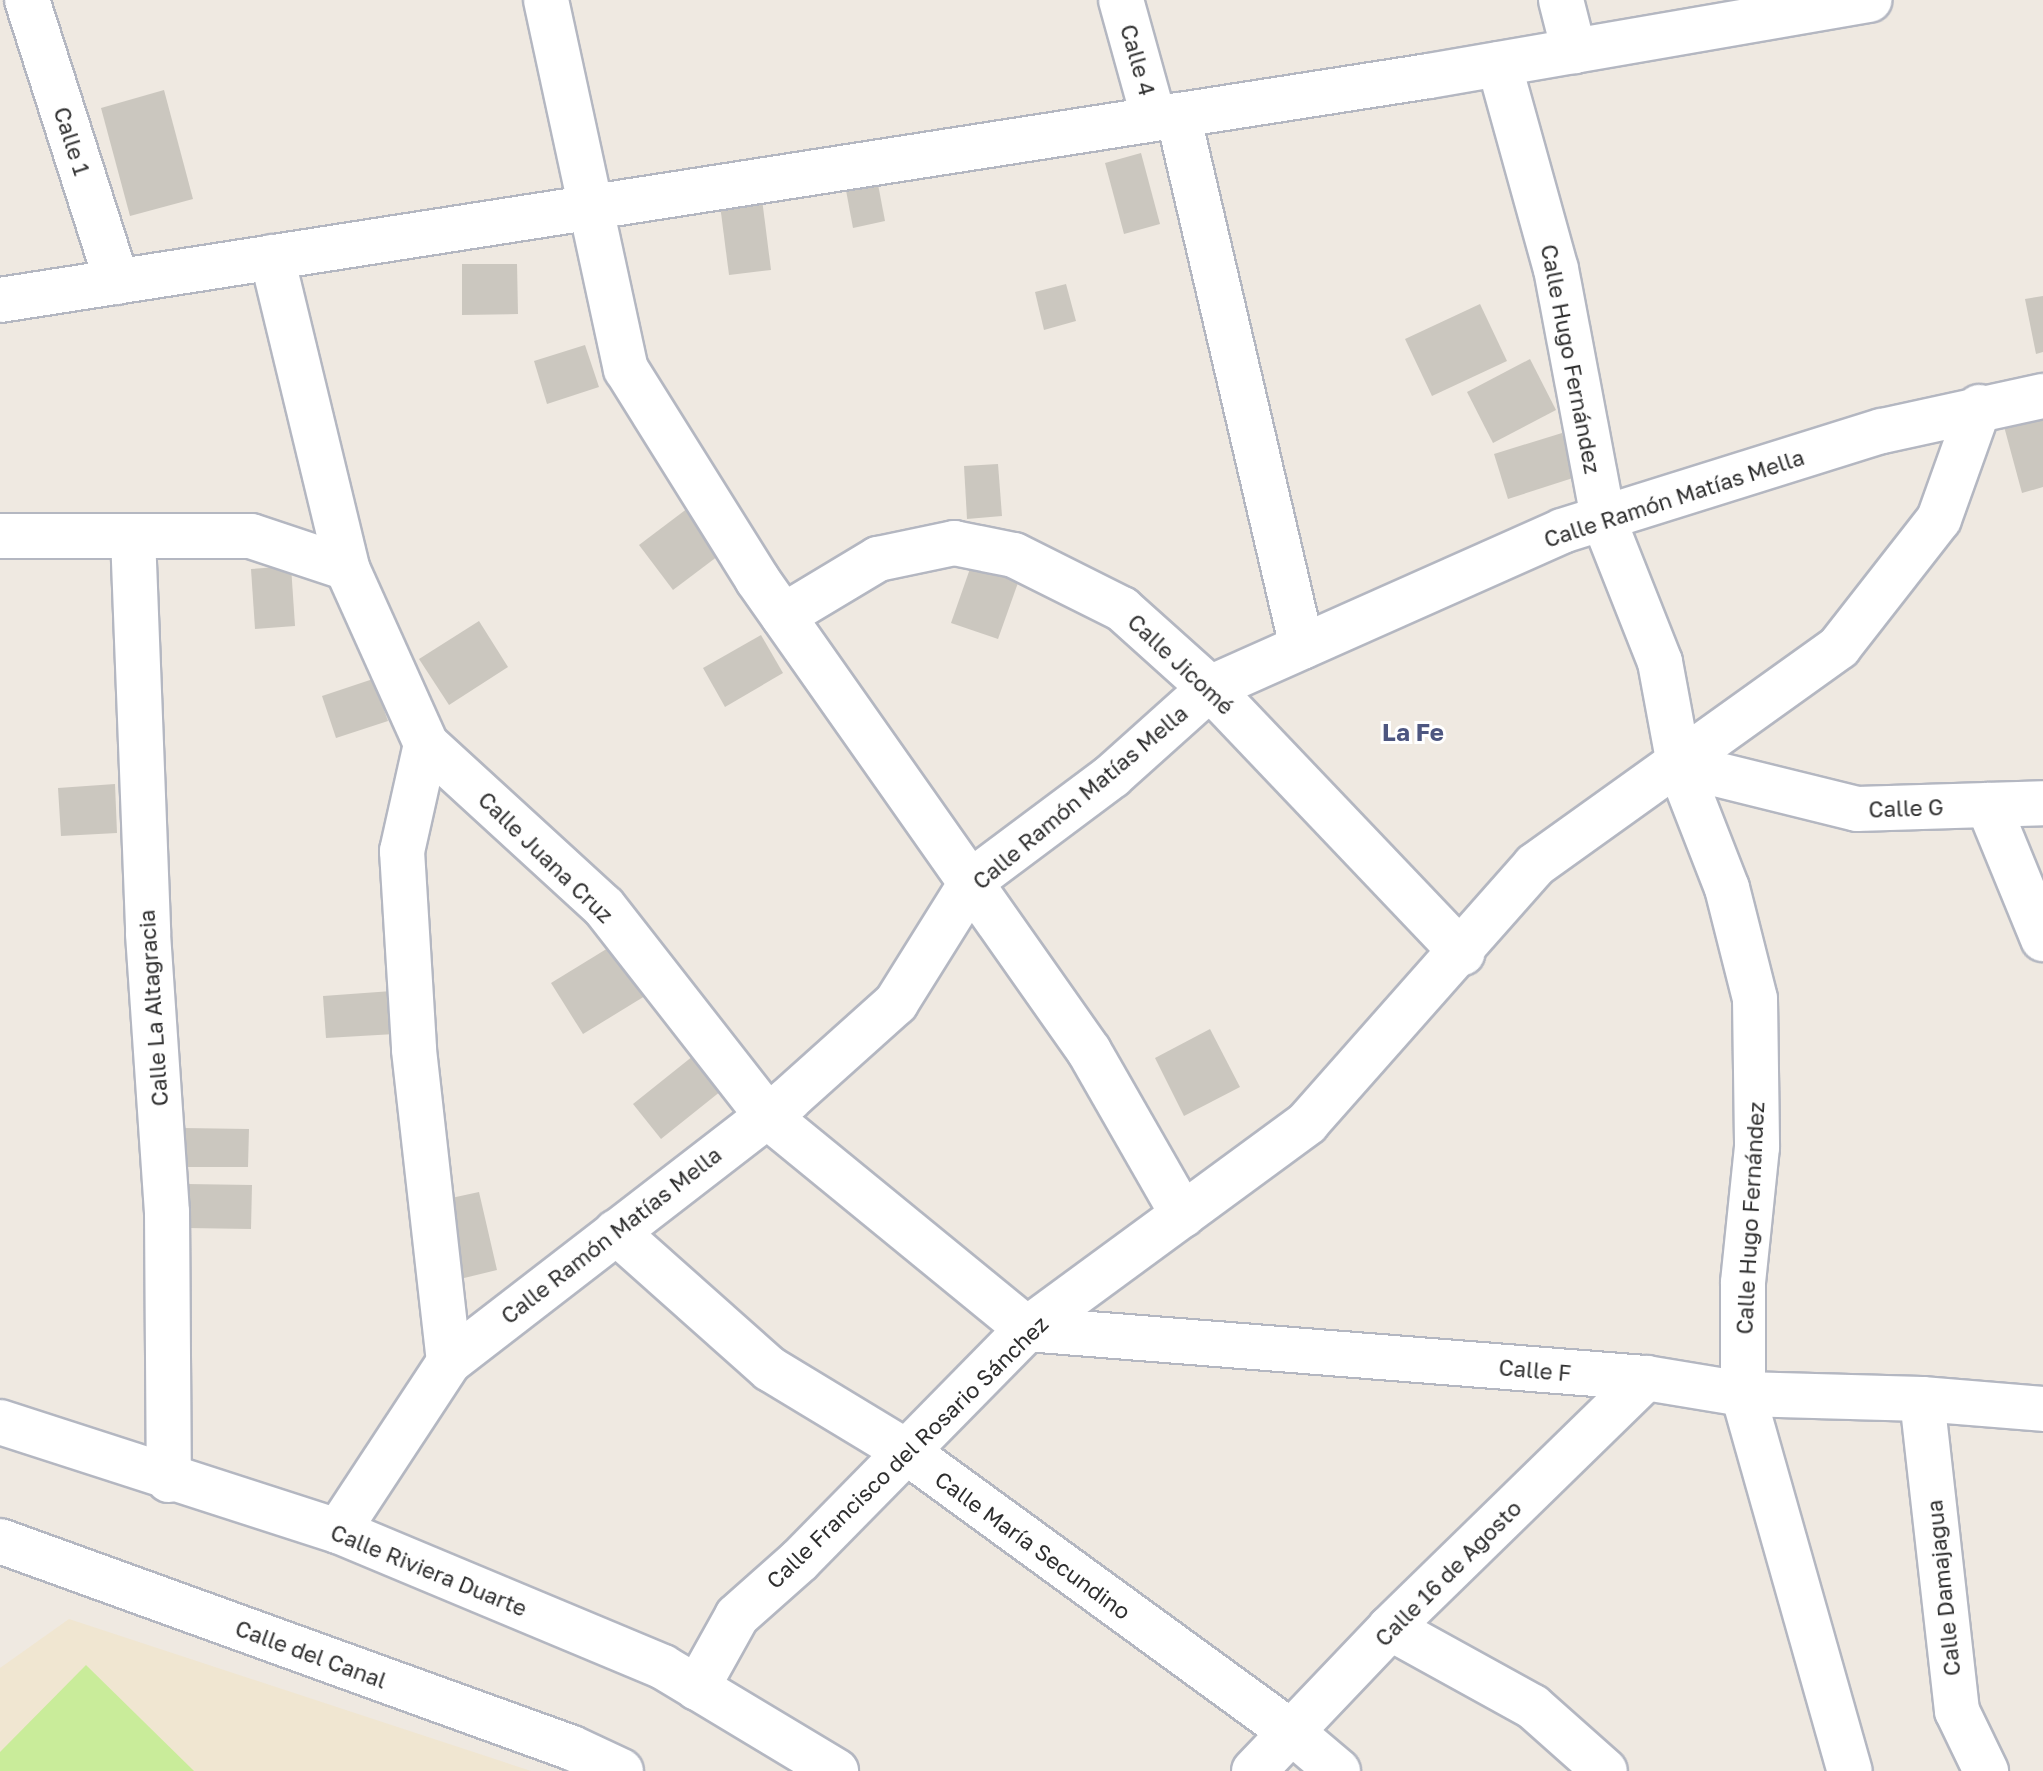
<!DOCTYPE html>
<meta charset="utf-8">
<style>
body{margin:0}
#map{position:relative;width:2043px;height:1771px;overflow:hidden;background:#efe9e1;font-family:"Golos Text",sans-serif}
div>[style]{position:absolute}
.education>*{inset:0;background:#f0e6d1}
.pitch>*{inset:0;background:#c9ec9a}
.building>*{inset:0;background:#cbc7bf}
.roads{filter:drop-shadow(2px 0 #b4b7c1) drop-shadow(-2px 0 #b4b7c1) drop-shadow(0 2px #b4b7c1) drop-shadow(0 -2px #b4b7c1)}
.minor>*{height:44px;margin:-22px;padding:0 22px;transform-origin:22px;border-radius:22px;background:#fff}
span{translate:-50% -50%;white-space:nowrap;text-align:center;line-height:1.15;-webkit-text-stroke:6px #fff;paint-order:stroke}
.street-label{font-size:22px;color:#2e2e2e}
.neighbourhood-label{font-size:24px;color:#4d5680;font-weight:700}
</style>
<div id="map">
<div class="education">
<i style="clip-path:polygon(69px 1619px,531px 1771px,0 1771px,0 1668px)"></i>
</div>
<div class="pitch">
<i style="clip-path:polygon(86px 1665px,194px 1771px,0 1771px,0 1752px)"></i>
</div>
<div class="building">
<i style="clip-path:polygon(164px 90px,193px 199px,130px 216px,101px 108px)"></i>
<i style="clip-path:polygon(1141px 153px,1160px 224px,1124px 234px,1105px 163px)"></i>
<i style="clip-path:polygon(877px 179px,885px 221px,853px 228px,845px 185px)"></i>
<i style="clip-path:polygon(762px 199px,771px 270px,729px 275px,720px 205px)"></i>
<i style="clip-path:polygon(462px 264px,517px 264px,518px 314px,462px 315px)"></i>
<i style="clip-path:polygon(1066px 284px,1076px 321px,1044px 330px,1035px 292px)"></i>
<i style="clip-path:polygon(2043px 296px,2043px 352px,2036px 354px,2025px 299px)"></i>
<i style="clip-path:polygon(1480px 304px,1507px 361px,1432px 396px,1405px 339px)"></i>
<i style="clip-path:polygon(585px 345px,599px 387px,547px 404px,534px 361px)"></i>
<i style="clip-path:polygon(1530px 359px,1556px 410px,1493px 443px,1467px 392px)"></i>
<i style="clip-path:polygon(2043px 407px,2043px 487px,2022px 493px,2002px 419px)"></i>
<i style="clip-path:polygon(1562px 433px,1576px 477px,1508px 499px,1494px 454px)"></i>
<i style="clip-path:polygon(998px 464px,1002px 516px,967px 519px,964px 466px)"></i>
<i style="clip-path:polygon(688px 508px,722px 553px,673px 590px,639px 545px)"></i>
<i style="clip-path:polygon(972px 563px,1019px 580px,998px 639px,951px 623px)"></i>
<i style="clip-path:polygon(291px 566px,295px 626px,255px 629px,251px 569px)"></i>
<i style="clip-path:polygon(479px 621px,508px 667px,449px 705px,419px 659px)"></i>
<i style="clip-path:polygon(761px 635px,783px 673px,725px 707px,703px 668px)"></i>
<i style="clip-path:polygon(373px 679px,388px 721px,336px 738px,322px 696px)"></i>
<i style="clip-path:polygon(115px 784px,117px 833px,61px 836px,58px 788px)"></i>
<i style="clip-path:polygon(613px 945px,645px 996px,583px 1034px,551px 983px)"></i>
<i style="clip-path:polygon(392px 991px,395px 1034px,326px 1038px,323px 996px)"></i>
<i style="clip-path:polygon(1210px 1029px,1240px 1087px,1184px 1116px,1155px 1058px)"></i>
<i style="clip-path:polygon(693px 1056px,721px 1091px,661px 1139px,633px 1104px)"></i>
<i style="clip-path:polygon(183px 1128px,249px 1129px,248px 1167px,183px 1167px)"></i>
<i style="clip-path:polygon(187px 1184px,252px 1185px,251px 1229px,187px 1228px)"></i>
<i style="clip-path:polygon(479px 1192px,497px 1270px,460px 1279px,442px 1200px)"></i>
</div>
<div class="roads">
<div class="minor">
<i style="left:27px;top:0;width:296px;rotate:72.3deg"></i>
<i style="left:546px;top:0;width:378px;rotate:77.8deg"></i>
<i style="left:626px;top:369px;width:248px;rotate:58deg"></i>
<i style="left:757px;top:579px;width:577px;rotate:54.88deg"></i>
<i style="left:1089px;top:1051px;width:189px;rotate:60.2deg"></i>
<i style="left:1121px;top:0;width:123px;rotate:74.5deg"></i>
<i style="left:1561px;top:0;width:53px;rotate:75.7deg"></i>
<i style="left:1499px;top:64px;width:213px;rotate:74.5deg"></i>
<i style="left:1556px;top:269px;width:253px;rotate:79.3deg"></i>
<i style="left:1603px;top:518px;width:155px;rotate:68.4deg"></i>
<i style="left:1660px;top:662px;width:105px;rotate:79.5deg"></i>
<i style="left:1679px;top:765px;width:132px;rotate:68.7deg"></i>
<i style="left:1727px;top:888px;width:114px;rotate:75.8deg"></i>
<i style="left:1755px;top:999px;width:148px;rotate:89.2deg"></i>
<i style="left:1757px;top:1147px;width:137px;rotate:95.9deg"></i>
<i style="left:1743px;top:1283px;width:111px;rotate:90deg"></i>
<i style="left:1743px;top:1394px;width:392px;rotate:74.2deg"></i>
<i style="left:1178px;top:115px;width:546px;rotate:76.88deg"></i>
<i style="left:272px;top:257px;width:320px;rotate:76.4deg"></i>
<i style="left:347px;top:568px;width:193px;rotate:65.8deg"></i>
<i style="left:426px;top:744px;width:241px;rotate:42.5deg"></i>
<i style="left:604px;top:907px;width:265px;rotate:52deg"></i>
<i style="left:767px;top:1116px;width:336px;rotate:39.3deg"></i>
<i style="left:1027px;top:1329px;width:621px;rotate:4.53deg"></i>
<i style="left:1646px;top:1378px;width:98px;rotate:9.4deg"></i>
<i style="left:1743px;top:1394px;width:179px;rotate:1.6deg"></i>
<i style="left:1922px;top:1399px;width:121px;rotate:4.7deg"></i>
<i style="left:0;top:300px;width:1446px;rotate:-8.91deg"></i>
<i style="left:1429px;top:76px;width:447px;rotate:-9.8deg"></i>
<i style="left:0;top:536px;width:251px"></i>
<i style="left:251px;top:536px;width:101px;rotate:18.4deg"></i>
<i style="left:133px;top:536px;width:398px;rotate:87.8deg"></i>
<i style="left:148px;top:934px;width:279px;rotate:86.1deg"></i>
<i style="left:167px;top:1212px;width:268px;rotate:89.6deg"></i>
<i style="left:783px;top:616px;width:111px;rotate:-31deg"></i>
<i style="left:878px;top:559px;width:78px;rotate:-11.9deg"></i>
<i style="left:954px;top:543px;width:61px;rotate:11.3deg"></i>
<i style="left:1014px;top:555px;width:121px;rotate:26.6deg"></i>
<i style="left:1122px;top:609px;width:118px;rotate:41.9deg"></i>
<i style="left:1210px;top:688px;width:366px;rotate:46.4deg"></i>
<i style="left:426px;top:744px;width:110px;rotate:102.6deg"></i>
<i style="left:402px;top:851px;width:199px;rotate:86.5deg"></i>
<i style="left:414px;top:1050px;width:314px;rotate:83.6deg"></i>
<i style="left:1679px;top:765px;width:183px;rotate:13.9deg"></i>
<i style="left:1857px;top:809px;width:186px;rotate:-1.8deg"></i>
<i style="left:1988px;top:805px;width:145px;rotate:67.7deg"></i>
<i style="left:616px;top:1232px;width:206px;rotate:41.7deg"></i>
<i style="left:770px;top:1369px;width:160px;rotate:31.2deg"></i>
<i style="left:907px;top:1452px;width:477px;rotate:36.1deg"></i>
<i style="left:1293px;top:1733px;width:59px;rotate:40.2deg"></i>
<i style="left:1922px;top:1399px;width:314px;rotate:83.6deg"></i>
<i style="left:1957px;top:1711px;width:67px;rotate:64.2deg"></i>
<i style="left:0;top:1422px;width:355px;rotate:17.9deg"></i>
<i style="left:338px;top:1531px;width:352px;rotate:22.7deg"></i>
<i style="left:663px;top:1667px;width:202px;rotate:31deg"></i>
<i style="left:338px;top:1531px;width:202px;rotate:-56.7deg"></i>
<i style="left:449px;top:1362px;width:430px;rotate:-37.7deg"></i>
<i style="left:789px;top:1099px;width:144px;rotate:-41.9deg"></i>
<i style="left:896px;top:1003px;width:145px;rotate:-58deg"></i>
<i style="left:973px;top:880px;width:174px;rotate:-36.8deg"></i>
<i style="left:1112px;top:776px;width:132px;rotate:-41.9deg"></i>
<i style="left:1210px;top:688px;width:385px;rotate:-24deg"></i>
<i style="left:1562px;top:531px;width:335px;rotate:-17.4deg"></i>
<i style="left:1882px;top:431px;width:165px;rotate:-12.3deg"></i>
<i style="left:0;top:1541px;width:608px;rotate:19.89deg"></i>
<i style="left:572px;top:1748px;width:54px;rotate:25.1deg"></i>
<i style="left:1390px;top:1628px;width:163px;rotate:28.9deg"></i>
<i style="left:1533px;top:1707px;width:96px;rotate:41.6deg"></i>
<i style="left:697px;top:1688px;width:82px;rotate:-60.9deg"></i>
<i style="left:737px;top:1616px;width:84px;rotate:-41.6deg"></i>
<i style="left:800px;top:1560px;width:324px;rotate:-45.5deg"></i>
<i style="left:1027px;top:1329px;width:348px;rotate:-36.3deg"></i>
<i style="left:1307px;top:1123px;width:344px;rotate:-48.5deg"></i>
<i style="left:1535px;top:865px;width:374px;rotate:-35.6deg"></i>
<i style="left:1839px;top:647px;width:162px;rotate:-52deg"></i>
<i style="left:1939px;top:519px;width:119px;rotate:-70.3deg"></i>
<i style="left:1254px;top:1771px;width:197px;rotate:-46.4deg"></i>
<i style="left:1390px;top:1628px;width:358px;rotate:-44.3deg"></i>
</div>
</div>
<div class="street-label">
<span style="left:1138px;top:60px;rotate:74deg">Calle 4</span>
<span style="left:72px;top:141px;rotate:72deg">Calle 1</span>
<span style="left:1571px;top:359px;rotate:79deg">Calle Hugo Fernández</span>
<span style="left:1674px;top:498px;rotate:-18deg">Calle Ramón Matías Mella</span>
<span style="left:1181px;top:664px;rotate:43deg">Calle Jicomé</span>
<span style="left:1080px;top:797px;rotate:-40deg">Calle Ramón Matías Mella</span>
<span style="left:1906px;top:808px;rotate:-2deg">Calle G</span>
<span style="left:546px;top:857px;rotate:44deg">Calle Juana Cruz</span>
<span style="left:153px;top:1008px;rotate:-94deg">Calle La Altagracia</span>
<span style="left:1750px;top:1218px;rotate:-87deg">Calle Hugo Fernández</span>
<span style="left:611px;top:1235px;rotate:-38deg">Calle Ramón Matías Mella</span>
<span style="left:1535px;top:1370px;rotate:5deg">Calle F</span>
<span style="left:907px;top:1452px;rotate:-44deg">Calle Francisco del Rosario Sánchez</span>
<span style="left:1033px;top:1545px;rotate:36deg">Calle María Secundino</span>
<span style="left:429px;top:1570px;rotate:22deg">Calle Riviera Duarte</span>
<span style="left:1448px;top:1573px;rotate:-45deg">Calle 16 de Agosto</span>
<span style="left:1943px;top:1588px;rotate:-96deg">Calle Damajagua</span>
<span style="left:311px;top:1654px;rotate:20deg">Calle del Canal</span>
</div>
<div class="neighbourhood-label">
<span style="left:1413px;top:732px">La Fe</span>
</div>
</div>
